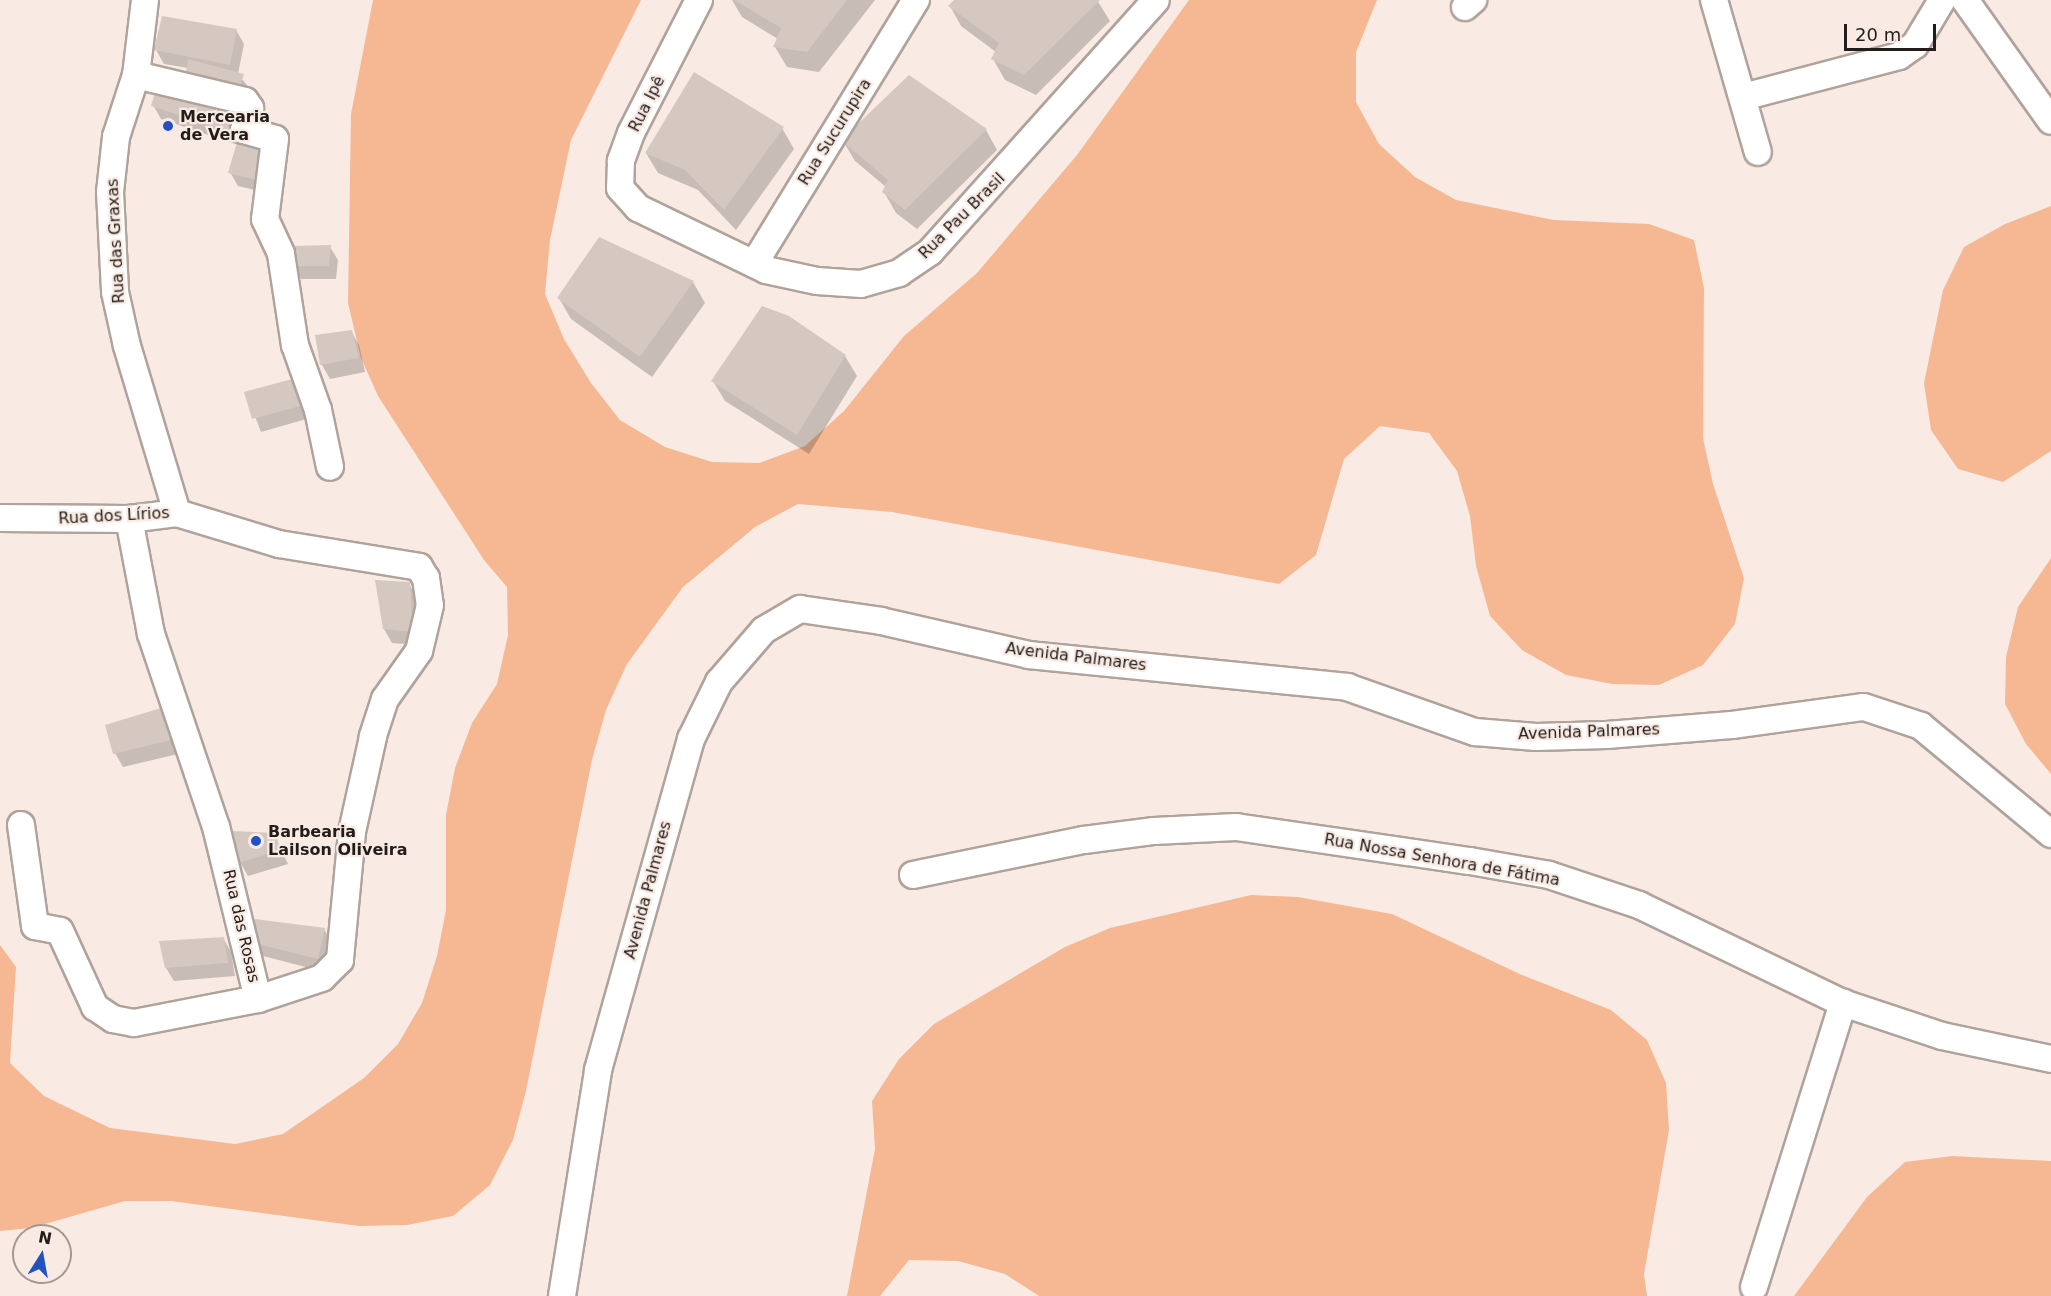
<!DOCTYPE html>
<meta charset="utf-8">
<style>
body{margin:0}
#map{position:relative;width:2051px;height:1296px;overflow:hidden;background:#f9ebe4;font-family:"DejaVu Sans",sans-serif}
div>[style]{position:absolute}
.green>*{inset:0;background:#f6b893}
.shadow>*{inset:0;background:#0003}
.building>*{inset:0;background:#d5c8c1}
.roads{filter:drop-shadow(2px 0 #afa39b) drop-shadow(-2px 0 #afa39b) drop-shadow(0 2px #afa39b) drop-shadow(0 -2px #afa39b)}
.street>*{height:26px;margin:-13px;padding:0 13px;transform-origin:13px;border-radius:13px;background:#fff}
.dots>*{width:16px;height:16px;translate:-50% -50%;box-sizing:border-box;border:3px solid #f9ebe4;border-radius:50%}
span{translate:-50% -50%;white-space:nowrap;text-align:center;line-height:1.15;-webkit-text-stroke:4.5px #f9ebe4;paint-order:stroke}
.street-label{font-size:16px;color:#221d1a}
.poi-label{font-size:16px;color:#221d1a;font-weight:700}
.left{translate:0 -50%;text-align:left}
.north{position:absolute;left:12px;top:1224px;width:60px;height:60px;box-sizing:border-box;background:#f9ebe4;border:2px solid #a39993;border-radius:50%;rotate:11deg;font-size:16px;font-weight:700;line-height:24px;text-align:center;color:#221d1a}
.north::after{content:'';display:block;margin:auto;width:21px;height:27px;background:#2152bf;clip-path:polygon(50% 0,100% 100%,50% 72%,0 100%)}
.scale{position:absolute;left:1844px;top:24px;width:92px;height:27px;box-sizing:border-box;border:3px solid #221d1a;border-top:0;padding-left:8px;font-size:18px;line-height:21px;white-space:nowrap;color:#221d1a;-webkit-text-stroke:4px #f9ebe4;paint-order:stroke}
</style>
<div id="map">
<div class="green">
<i style="clip-path:polygon(373px 0,641px 0,571px 140px,550px 240px,545px 294px,564px 339px,591px 383px,620px 420px,665px 447px,712px 462px,759px 463px,805px 446px,844px 411px,904px 336px,977px 273px,1077px 155px,1189px 0,1377px 0,1356px 52px,1356px 102px,1379px 144px,1415px 177px,1456px 200px,1554px 220px,1649px 224px,1694px 240px,1704px 288px,1703px 438px,1713px 484px,1744px 578px,1735px 624px,1703px 665px,1659px 685px,1612px 684px,1566px 675px,1522px 650px,1490px 616px,1476px 566px,1470px 516px,1457px 471px,1429px 433px,1380px 426px,1344px 459px,1316px 555px,1279px 584px,892px 512px,798px 504px,755px 527px,683px 587px,627px 664px,606px 710px,592px 760px,526px 1091px,513px 1140px,490px 1185px,453px 1216px,407px 1225px,359px 1226px,171px 1201px,125px 1201px,31px 1228px,0 1231px,0 945px,16px 967px,10px 1063px,44px 1096px,110px 1128px,235px 1144px,283px 1134px,364px 1078px,398px 1044px,422px 1003px,437px 956px,446px 910px,446px 815px,455px 768px,472px 723px,497px 684px,508px 635px,507px 587px,484px 560px,378px 396px,361px 358px,348px 303px,351px 114px)"></i>
<i style="clip-path:polygon(2051px 206px,2051px 451px,2003px 482px,1958px 469px,1931px 430px,1924px 383px,1943px 290px,1964px 247px,2005px 224px)"></i>
<i style="clip-path:polygon(2051px 558px,2051px 774px,2026px 744px,2005px 704px,2006px 657px,2018px 607px)"></i>
<i style="clip-path:polygon(1251px 895px,1298px 897px,1392px 914px,1522px 975px,1611px 1010px,1647px 1040px,1666px 1083px,1669px 1130px,1644px 1274px,1647px 1296px,1039px 1296px,1005px 1274px,958px 1261px,909px 1260px,880px 1296px,847px 1296px,875px 1149px,872px 1101px,899px 1059px,934px 1024px,1065px 947px,1110px 928px)"></i>
<i style="clip-path:polygon(1952px 1156px,2051px 1161px,2051px 1296px,1794px 1296px,1867px 1197px,1905px 1162px)"></i>
</div>
<div class="shadow">
<i style="clip-path:polygon(732px 0,875px 0,819px 72px,787px 67px,775px 47px,778px 39px,742px 17px)"></i>
<i style="clip-path:polygon(956px 0,1097px 0,1110px 21px,1036px 95px,1005px 80px,993px 59px,996px 52px,961px 26px,950px 6px)"></i>
<i style="clip-path:polygon(236px 30px,244px 44px,238px 74px,250px 89px,244px 110px,264px 192px,238px 186px,230px 172px,238px 145px,161px 119px,153px 105px,195px 94px,188px 68px,164px 64px,156px 50px)"></i>
<i style="clip-path:polygon(782px 128px,794px 149px,736px 230px,698px 190px,658px 173px,646px 153px)"></i>
<i style="clip-path:polygon(986px 130px,997px 150px,917px 229px,896px 213px,884px 192px,886px 187px,855px 161px,843px 141px)"></i>
<i style="clip-path:polygon(600px 239px,693px 282px,705px 303px,652px 377px,571px 319px,559px 298px)"></i>
<i style="clip-path:polygon(330px 247px,338px 260px,336px 279px,301px 279px,293px 266px)"></i>
<i style="clip-path:polygon(351px 331px,359px 345px,365px 372px,330px 379px,322px 365px,317px 336px)"></i>
<i style="clip-path:polygon(845px 356px,857px 376px,809px 454px,725px 401px,713px 381px)"></i>
<i style="clip-path:polygon(246px 393px,303px 393px,310px 418px,261px 432px)"></i>
<i style="clip-path:polygon(409px 584px,417px 597px,420px 645px,392px 643px,384px 629px)"></i>
<i style="clip-path:polygon(160px 710px,178px 754px,123px 767px,115px 753px)"></i>
<i style="clip-path:polygon(274px 834px,288px 864px,248px 876px,240px 862px)"></i>
<i style="clip-path:polygon(324px 929px,332px 943px,325px 972px,263px 956px,255px 943px)"></i>
<i style="clip-path:polygon(223px 938px,231px 952px,235px 976px,174px 981px,166px 968px)"></i>
</div>
<div class="building">
<i style="clip-path:polygon(734px 0,847px 0,807px 52px,773px 47px,781px 28px)"></i>
<i style="clip-path:polygon(954px 0,1100px 0,1024px 75px,991px 59px,999px 43px,948px 6px)"></i>
<i style="clip-path:polygon(162px 16px,237px 29px,230px 65px,154px 50px)"></i>
<i style="clip-path:polygon(188px 59px,244px 74px,237px 95px,185px 80px)"></i>
<i style="clip-path:polygon(694px 72px,784px 127px,724px 210px,685px 170px,645px 153px)"></i>
<i style="clip-path:polygon(909px 75px,987px 129px,905px 210px,882px 192px,888px 180px,841px 140px)"></i>
<i style="clip-path:polygon(158px 82px,244px 107px,237px 134px,151px 106px)"></i>
<i style="clip-path:polygon(239px 135px,269px 142px,257px 180px,228px 173px)"></i>
<i style="clip-path:polygon(599px 237px,694px 281px,640px 357px,557px 298px)"></i>
<i style="clip-path:polygon(331px 245px,329px 266px,292px 266px,292px 246px)"></i>
<i style="clip-path:polygon(762px 306px,789px 316px,846px 355px,797px 435px,711px 381px)"></i>
<i style="clip-path:polygon(352px 330px,359px 358px,320px 365px,315px 335px)"></i>
<i style="clip-path:polygon(296px 378px,304px 405px,252px 419px,244px 392px)"></i>
<i style="clip-path:polygon(375px 580px,410px 582px,413px 632px,383px 629px)"></i>
<i style="clip-path:polygon(161px 708px,171px 740px,113px 754px,105px 725px)"></i>
<i style="clip-path:polygon(232px 831px,275px 833px,281px 850px,238px 863px)"></i>
<i style="clip-path:polygon(255px 919px,325px 928px,318px 959px,254px 943px)"></i>
<i style="clip-path:polygon(224px 937px,228px 963px,165px 968px,159px 941px)"></i>
</div>
<div class="roads">
<div class="street">
<i style="left:145px;top:0;width:76px;rotate:96.8deg"></i>
<i style="left:136px;top:75px;width:65px;rotate:107.9deg"></i>
<i style="left:116px;top:137px;width:55px;rotate:96.2deg"></i>
<i style="left:110px;top:192px;width:100px;rotate:87.1deg"></i>
<i style="left:115px;top:292px;width:55px;rotate:77.5deg"></i>
<i style="left:127px;top:346px;width:174px;rotate:73.3deg"></i>
<i style="left:699px;top:0;width:149px;rotate:117.1deg"></i>
<i style="left:631px;top:133px;width:30px;rotate:110deg"></i>
<i style="left:621px;top:161px;width:27px;rotate:92deg"></i>
<i style="left:620px;top:188px;width:27px;rotate:48deg"></i>
<i style="left:638px;top:208px;width:142px;rotate:25.8deg"></i>
<i style="left:766px;top:270px;width:52px;rotate:12.2deg"></i>
<i style="left:817px;top:281px;width:44px;rotate:3.9deg"></i>
<i style="left:861px;top:284px;width:40px;rotate:-16deg"></i>
<i style="left:899px;top:273px;width:37px;rotate:-34deg"></i>
<i style="left:930px;top:252px;width:338px;rotate:-48.1deg"></i>
<i style="left:1714px;top:0;width:158px;rotate:73.9deg"></i>
<i style="left:1965px;top:0;width:148px;rotate:54.6deg"></i>
<i style="left:1465px;top:7px;width:11px;rotate:-41deg"></i>
<i style="left:136px;top:75px;width:112px;rotate:13.4deg"></i>
<i style="left:245px;top:101px;width:9px;rotate:54deg"></i>
<i style="left:250px;top:108px;width:23px;rotate:105deg"></i>
<i style="left:244px;top:130px;width:32px;rotate:16deg"></i>
<i style="left:275px;top:139px;width:81px;rotate:97.1deg"></i>
<i style="left:265px;top:219px;width:38px;rotate:65deg"></i>
<i style="left:281px;top:254px;width:92px;rotate:81.3deg"></i>
<i style="left:295px;top:345px;width:69px;rotate:70.5deg"></i>
<i style="left:318px;top:410px;width:58px;rotate:78.1deg"></i>
<i style="left:1743px;top:97px;width:161px;rotate:-14.7deg"></i>
<i style="left:1899px;top:56px;width:19px;rotate:-35deg"></i>
<i style="left:1915px;top:45px;width:52px;rotate:-59deg"></i>
<i style="left:754px;top:264px;width:310px;rotate:-58.5deg"></i>
<i style="left:0;top:518px;width:129px;rotate:0.4deg"></i>
<i style="left:129px;top:519px;width:48px;rotate:-7.1deg"></i>
<i style="left:177px;top:513px;width:107px;rotate:16.9deg"></i>
<i style="left:279px;top:544px;width:142px;rotate:9.3deg"></i>
<i style="left:419px;top:567px;width:13px;rotate:58deg"></i>
<i style="left:426px;top:578px;width:27px;rotate:82deg"></i>
<i style="left:430px;top:605px;width:47px;rotate:103.4deg"></i>
<i style="left:419px;top:651px;width:59px;rotate:125.3deg"></i>
<i style="left:385px;top:699px;width:40px;rotate:108deg"></i>
<i style="left:373px;top:737px;width:97px;rotate:102.5deg"></i>
<i style="left:352px;top:832px;width:129px;rotate:95.4deg"></i>
<i style="left:340px;top:960px;width:25px;rotate:135deg"></i>
<i style="left:322px;top:978px;width:67px;rotate:161.8deg"></i>
<i style="left:21px;top:825px;width:102px;rotate:82.1deg"></i>
<i style="left:35px;top:926px;width:25px;rotate:11deg"></i>
<i style="left:60px;top:931px;width:84px;rotate:65.3deg"></i>
<i style="left:95px;top:1007px;width:22px;rotate:34deg"></i>
<i style="left:113px;top:1019px;width:21px;rotate:11deg"></i>
<i style="left:134px;top:1023px;width:126px;rotate:-11deg"></i>
<i style="left:258px;top:999px;width:177px;rotate:-103.7deg"></i>
<i style="left:216px;top:827px;width:204px;rotate:-108.6deg"></i>
<i style="left:151px;top:634px;width:117px;rotate:-100.8deg"></i>
<i style="left:913px;top:875px;width:175px;rotate:-11.6deg"></i>
<i style="left:1084px;top:840px;width:71px;rotate:-7.3deg"></i>
<i style="left:1154px;top:831px;width:82px;rotate:-2.8deg"></i>
<i style="left:1236px;top:827px;width:236px;rotate:8.3deg"></i>
<i style="left:1470px;top:861px;width:80px;rotate:10deg"></i>
<i style="left:1549px;top:875px;width:95px;rotate:18.4deg"></i>
<i style="left:1639px;top:905px;width:226px;rotate:25.7deg"></i>
<i style="left:1843px;top:1003px;width:104px;rotate:18.4deg"></i>
<i style="left:1942px;top:1036px;width:111px;rotate:11.9deg"></i>
<i style="left:1754px;top:1287px;width:298px;rotate:-72.6deg"></i>
<i style="left:562px;top:1296px;width:229px;rotate:-80.9deg"></i>
<i style="left:598px;top:1070px;width:344px;rotate:-74.3deg"></i>
<i style="left:691px;top:739px;width:64px;rotate:-63.8deg"></i>
<i style="left:719px;top:682px;width:69px;rotate:-49.1deg"></i>
<i style="left:764px;top:630px;width:42px;rotate:-30.3deg"></i>
<i style="left:800px;top:609px;width:82px;rotate:8.4deg"></i>
<i style="left:881px;top:621px;width:152px;rotate:12.9deg"></i>
<i style="left:1029px;top:655px;width:320px;rotate:5.7deg"></i>
<i style="left:1347px;top:687px;width:136px;rotate:19.4deg"></i>
<i style="left:1475px;top:732px;width:61px;rotate:4.7deg"></i>
<i style="left:1536px;top:737px;width:71px;rotate:-1.6deg"></i>
<i style="left:1607px;top:735px;width:125px;rotate:-4.6deg"></i>
<i style="left:1732px;top:725px;width:133px;rotate:-7.8deg"></i>
<i style="left:1864px;top:707px;width:60px;rotate:18.4deg"></i>
<i style="left:1921px;top:726px;width:169px;rotate:39.7deg"></i>
</div>
</div>
<div class="dots">
<i style="left:168px;top:126px;background:#2152bf"></i>
<i style="left:256px;top:841px;background:#2152bf"></i>
</div>
<div class="street-label">
<span style="left:647px;top:104px;rotate:-63deg">Rua Ipê</span>
<span style="left:835px;top:132px;rotate:-58deg">Rua Sucurupira</span>
<span style="left:962px;top:216px;rotate:-45deg">Rua Pau Brasil</span>
<span style="left:116px;top:241px;rotate:-93deg">Rua das Graxas</span>
<span style="left:114px;top:516px;rotate:-3deg">Rua dos Lírios</span>
<span style="left:1076px;top:657px;rotate:7deg">Avenida Palmares</span>
<span style="left:1589px;top:732px;rotate:-2deg">Avenida Palmares</span>
<span style="left:1442px;top:860px;rotate:10deg">Rua Nossa Senhora de Fátima</span>
<span style="left:648px;top:890px;rotate:-75deg">Avenida Palmares</span>
<span style="left:241px;top:926px;rotate:77deg">Rua das Rosas</span>
</div>
<div class="poi-label">
<span class="left" style="left:180px;top:126px">Mercearia<br>de Vera</span>
<span class="left" style="left:268px;top:841px">Barbearia<br>Lailson Oliveira</span>
</div>
<div class="north">N</div>
<div class="scale">20 m</div>
</div>
